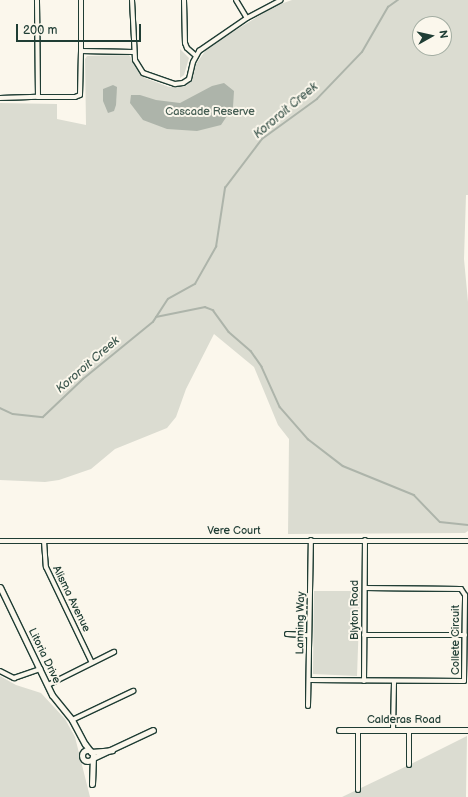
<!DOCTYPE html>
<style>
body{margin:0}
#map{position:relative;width:468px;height:797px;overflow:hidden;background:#fbf7ec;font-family:"Balsamiq Sans",sans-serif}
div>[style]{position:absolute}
.green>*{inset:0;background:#dbdcd1}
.water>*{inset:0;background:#adb4aa}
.stream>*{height:1.5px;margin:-0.75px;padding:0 0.75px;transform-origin:0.75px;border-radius:0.75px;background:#adb4aa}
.roads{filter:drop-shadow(1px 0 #1f3d34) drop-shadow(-1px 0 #1f3d34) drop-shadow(0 1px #1f3d34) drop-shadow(0 -1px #1f3d34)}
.minor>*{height:4px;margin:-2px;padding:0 2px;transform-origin:2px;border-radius:2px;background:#fbf7ec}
.tertiary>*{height:5px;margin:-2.5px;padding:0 2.5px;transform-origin:2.5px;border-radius:2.5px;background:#fbf7ec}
.tertiary>.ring{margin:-2.5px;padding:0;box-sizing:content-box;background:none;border:5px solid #fbf7ec;border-radius:50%}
span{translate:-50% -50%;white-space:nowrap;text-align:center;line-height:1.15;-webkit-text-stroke:4px #fbf7ec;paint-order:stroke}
.park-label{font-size:11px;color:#455d53}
.street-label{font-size:11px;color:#1f3d34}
.water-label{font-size:12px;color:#425b52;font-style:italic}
.north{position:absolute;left:412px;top:16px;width:40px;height:40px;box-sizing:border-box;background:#fbf7ec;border:1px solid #a3ada2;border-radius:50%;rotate:82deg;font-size:11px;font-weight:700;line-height:16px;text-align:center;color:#1f3d34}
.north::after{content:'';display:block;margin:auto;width:14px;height:18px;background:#1f3d34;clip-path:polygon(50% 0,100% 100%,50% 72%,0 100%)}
.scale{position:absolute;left:16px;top:24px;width:125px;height:18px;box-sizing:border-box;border:2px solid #1f3d34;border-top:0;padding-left:5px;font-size:12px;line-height:14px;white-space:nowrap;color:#1f3d34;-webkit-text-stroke:3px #fbf7ec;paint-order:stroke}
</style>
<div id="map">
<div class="green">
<i style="clip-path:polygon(evenodd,292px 0,468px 0,468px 195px,466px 195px,464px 259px,468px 302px,468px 531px,465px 533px,288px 534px,289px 439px,278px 425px,254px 367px,214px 334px,186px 389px,176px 417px,167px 428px,115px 449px,91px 469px,59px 480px,45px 482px,0 480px,0 103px,57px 104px,57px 119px,86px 125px,85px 59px,87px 56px,129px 55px,145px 78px,169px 87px,186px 86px,191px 79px,194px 67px,208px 47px,275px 6px,292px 0,420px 24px,444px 24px,444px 48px,420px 48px,420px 24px)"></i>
<i style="clip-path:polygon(180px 49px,189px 58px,184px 75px,180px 78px)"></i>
<i style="clip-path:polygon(314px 591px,360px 591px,357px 676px,313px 674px)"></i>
<i style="clip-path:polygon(0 676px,16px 685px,41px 693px,65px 719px,75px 737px,90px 797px,0 797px)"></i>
<i style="clip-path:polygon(467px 736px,466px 797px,342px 797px,409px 765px)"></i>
</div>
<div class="water">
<i style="clip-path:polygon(224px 83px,234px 91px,233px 107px,221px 125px,197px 131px,167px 129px,143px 120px,130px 103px,131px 95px,140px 95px,156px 100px,180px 103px,212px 86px)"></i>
<i style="clip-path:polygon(113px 85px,117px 87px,116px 105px,114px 111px,108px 113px,103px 101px,103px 89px)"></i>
</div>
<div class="stream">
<i style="left:156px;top:317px;width:50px;rotate:-11.5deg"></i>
<i style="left:205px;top:307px;width:9px;rotate:21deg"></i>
<i style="left:213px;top:310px;width:27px;rotate:54deg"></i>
<i style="left:229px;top:332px;width:29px;rotate:41deg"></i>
<i style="left:251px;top:351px;width:19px;rotate:55deg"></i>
<i style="left:262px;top:367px;width:44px;rotate:65.8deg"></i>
<i style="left:280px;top:407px;width:43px;rotate:48.8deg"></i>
<i style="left:308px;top:439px;width:44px;rotate:37.6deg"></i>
<i style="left:343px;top:466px;width:77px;rotate:22.2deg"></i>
<i style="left:414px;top:495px;width:37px;rotate:46deg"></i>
<i style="left:440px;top:522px;width:28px;rotate:6deg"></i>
<i style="left:0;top:408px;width:14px;rotate:25deg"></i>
<i style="left:13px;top:414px;width:30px;rotate:6deg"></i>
<i style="left:43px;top:417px;width:55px;rotate:-43.5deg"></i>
<i style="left:83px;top:379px;width:90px;rotate:-39.2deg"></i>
<i style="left:153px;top:322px;width:27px;rotate:-57deg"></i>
<i style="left:168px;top:299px;width:31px;rotate:-29deg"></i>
<i style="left:195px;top:284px;width:43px;rotate:-60.4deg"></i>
<i style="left:216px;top:247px;width:60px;rotate:-81.3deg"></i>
<i style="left:225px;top:188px;width:61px;rotate:-52.9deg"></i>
<i style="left:262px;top:139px;width:68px;rotate:-36deg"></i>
<i style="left:317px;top:99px;width:65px;rotate:-46.2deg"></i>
<i style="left:362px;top:52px;width:52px;rotate:-60deg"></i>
<i style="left:388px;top:7px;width:12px;rotate:-35deg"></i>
</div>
<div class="roads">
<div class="minor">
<i style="left:81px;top:0;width:51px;rotate:90deg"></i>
<i style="left:81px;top:51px;width:52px;rotate:1.1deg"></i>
<i style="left:132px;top:0;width:60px;rotate:87.1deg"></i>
<i style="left:135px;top:60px;width:15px;rotate:58deg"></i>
<i style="left:143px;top:73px;width:34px;rotate:19deg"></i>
<i style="left:175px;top:84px;width:8px;rotate:-7deg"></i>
<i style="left:183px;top:83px;width:7px;rotate:-34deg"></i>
<i style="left:189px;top:79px;width:17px;rotate:-77deg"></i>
<i style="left:193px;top:62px;width:13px;rotate:-61deg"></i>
<i style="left:199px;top:51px;width:58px;rotate:-34.5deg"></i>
<i style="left:247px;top:18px;width:38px;rotate:-28deg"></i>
<i style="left:184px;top:0;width:43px;rotate:88.7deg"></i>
<i style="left:185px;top:43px;width:5px;rotate:68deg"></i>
<i style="left:187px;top:48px;width:11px;rotate:41deg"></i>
<i style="left:236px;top:0;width:21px;rotate:59deg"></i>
<i style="left:38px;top:97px;width:37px"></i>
<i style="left:75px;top:97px;width:5px;rotate:-22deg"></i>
<i style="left:80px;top:95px;width:44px;rotate:-88.7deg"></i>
<i style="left:0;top:98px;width:38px;rotate:-2deg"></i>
<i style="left:38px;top:97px;width:97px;rotate:-90.6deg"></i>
<i style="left:0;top:541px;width:468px"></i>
<i style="left:44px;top:541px;width:26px;rotate:86deg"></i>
<i style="left:46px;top:567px;width:106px;rotate:64.4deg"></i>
<i style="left:287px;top:634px;width:22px;rotate:3deg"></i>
<i style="left:364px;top:635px;width:101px"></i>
<i style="left:0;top:671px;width:16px;rotate:27deg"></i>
<i style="left:14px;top:678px;width:28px;rotate:-19deg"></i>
<i style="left:309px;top:680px;width:155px;rotate:0.4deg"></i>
<i style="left:464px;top:681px;width:86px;rotate:-89.3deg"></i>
<i style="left:465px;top:595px;width:7px;rotate:-124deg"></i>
<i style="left:461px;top:589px;width:96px;rotate:-179.4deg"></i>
<i style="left:364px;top:681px;width:141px;rotate:-89.6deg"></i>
<i style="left:48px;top:685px;width:74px;rotate:-26.6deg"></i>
<i style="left:308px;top:706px;width:166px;rotate:-89deg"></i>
<i style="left:72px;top:720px;width:68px;rotate:-25.4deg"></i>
<i style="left:393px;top:730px;width:49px;rotate:-88.8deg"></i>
<i style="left:409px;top:765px;width:35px;rotate:-90deg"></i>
<i style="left:358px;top:790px;width:60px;rotate:-90deg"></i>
</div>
<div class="tertiary">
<i style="left:0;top:587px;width:120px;rotate:64.3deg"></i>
<i style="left:52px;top:695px;width:32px;rotate:51deg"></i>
<i style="left:72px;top:720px;width:27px;rotate:62deg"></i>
<i style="left:85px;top:744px;width:10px;rotate:53deg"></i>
<i style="left:91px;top:752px;width:21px;rotate:-5deg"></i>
<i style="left:339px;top:730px;width:129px"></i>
<i class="ring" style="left:82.5px;top:750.5px;width:6px;height:6px"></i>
<i style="left:92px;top:784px;width:26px;rotate:-88deg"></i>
<i style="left:93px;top:758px;width:66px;rotate:-25deg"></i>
</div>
</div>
<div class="park-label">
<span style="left:210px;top:112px">Cascade Reserve</span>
</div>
<div class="street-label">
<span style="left:234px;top:531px">Vere Court</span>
<span style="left:71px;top:599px;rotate:64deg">Alisma Avenue</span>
<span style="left:355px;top:610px;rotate:-90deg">Blyton Road</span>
<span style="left:301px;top:623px;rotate:-89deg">Lanning Way</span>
<span style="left:456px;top:640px;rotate:-90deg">Collete Circuit</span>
<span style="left:44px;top:656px;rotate:64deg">Litoria Drive</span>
<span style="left:404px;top:720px">Calderas Road</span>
</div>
<div class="water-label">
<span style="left:286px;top:111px;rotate:-40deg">Kororoit Creek</span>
<span style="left:88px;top:365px;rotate:-41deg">Kororoit Creek</span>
</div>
<div class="north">N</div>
<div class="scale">200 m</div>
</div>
